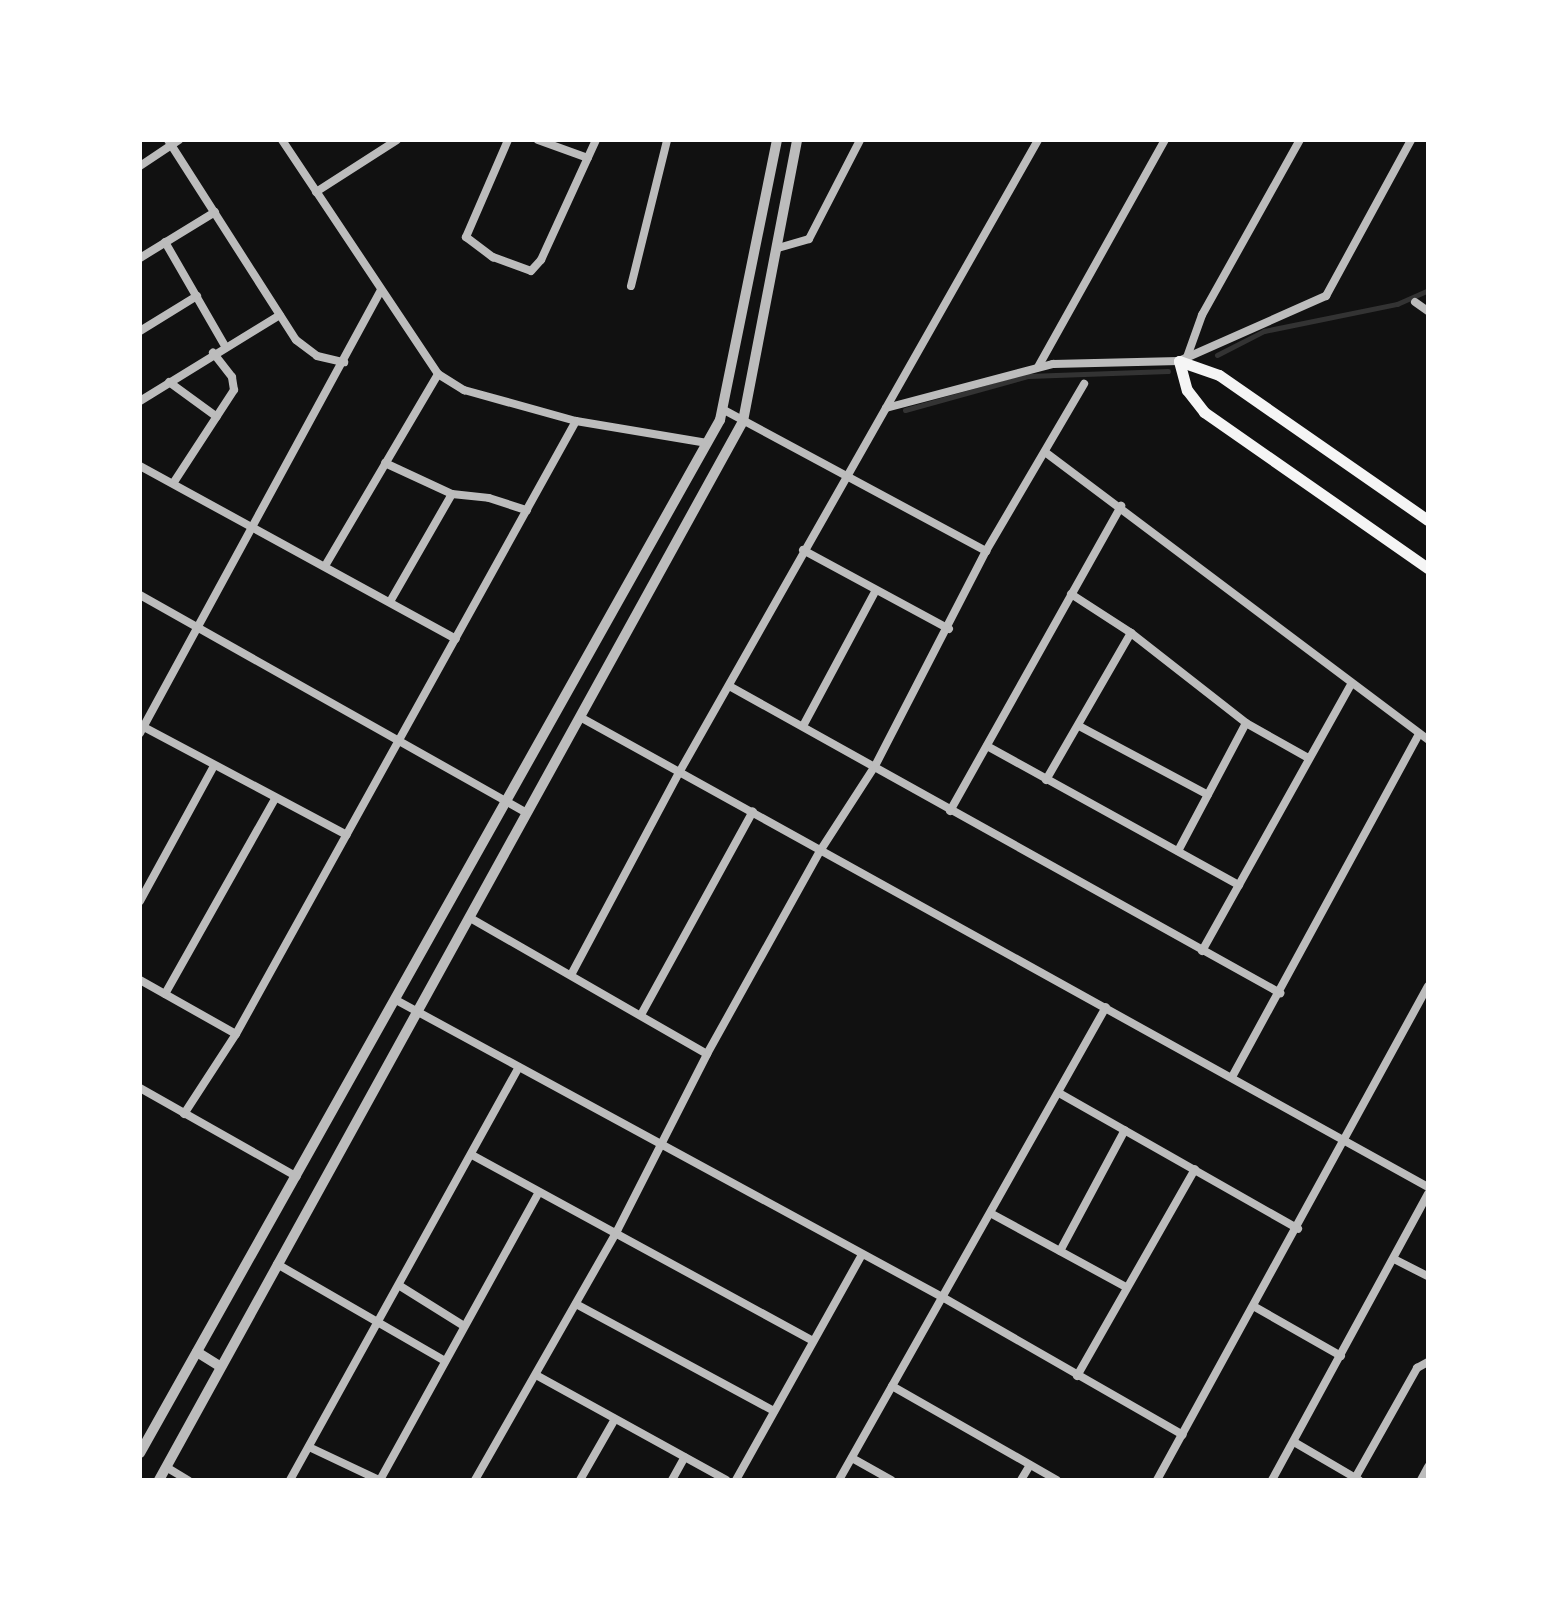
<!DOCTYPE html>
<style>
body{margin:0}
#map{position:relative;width:1568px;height:1620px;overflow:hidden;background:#111;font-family:Manrope,sans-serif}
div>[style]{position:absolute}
.stream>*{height:5px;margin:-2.5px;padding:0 2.5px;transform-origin:2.5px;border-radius:2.5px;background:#333}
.minor>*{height:8px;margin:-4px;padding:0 4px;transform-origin:4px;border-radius:4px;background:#bcbcbc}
.tertiary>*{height:10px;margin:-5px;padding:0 5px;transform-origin:5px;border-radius:5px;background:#bcbcbc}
.secondary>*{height:11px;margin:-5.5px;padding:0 5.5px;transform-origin:5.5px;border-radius:5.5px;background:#f5f5f5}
span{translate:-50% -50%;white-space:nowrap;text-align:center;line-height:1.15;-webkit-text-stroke:8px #fff;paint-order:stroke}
.frame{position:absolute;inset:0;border:142px solid #fff;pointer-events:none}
</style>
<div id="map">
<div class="stream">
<i style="left:1217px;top:355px;width:53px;rotate:-27.1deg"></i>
<i style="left:1264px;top:331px;width:136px;rotate:-11.5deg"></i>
<i style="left:1397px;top:304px;width:34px;rotate:-24deg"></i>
<i style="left:905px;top:410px;width:128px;rotate:-15.5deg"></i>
<i style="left:1028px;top:376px;width:140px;rotate:-2deg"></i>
</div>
<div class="minor">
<i style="left:168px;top:140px;width:237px;rotate:57.4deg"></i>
<i style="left:296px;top:340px;width:26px;rotate:37deg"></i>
<i style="left:317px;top:356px;width:28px;rotate:13deg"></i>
<i style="left:282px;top:140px;width:281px;rotate:56.3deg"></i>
<i style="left:438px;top:374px;width:31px;rotate:32deg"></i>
<i style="left:464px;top:390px;width:116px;rotate:15.5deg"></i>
<i style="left:576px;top:421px;width:133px;rotate:9.5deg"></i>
<i style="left:508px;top:140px;width:106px;rotate:113.4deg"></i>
<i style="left:466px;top:237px;width:34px;rotate:37deg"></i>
<i style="left:493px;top:257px;width:40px;rotate:20.2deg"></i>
<i style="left:531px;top:271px;width:15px;rotate:-48deg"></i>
<i style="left:541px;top:260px;width:132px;rotate:-65.4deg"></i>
<i style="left:538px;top:140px;width:53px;rotate:19.8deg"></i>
<i style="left:140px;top:166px;width:47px;rotate:-33.7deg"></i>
<i style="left:316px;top:192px;width:96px;rotate:-32.7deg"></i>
<i style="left:165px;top:242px;width:120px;rotate:60deg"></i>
<i style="left:778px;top:248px;width:32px;rotate:-16deg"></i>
<i style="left:809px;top:239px;width:111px;rotate:-62.7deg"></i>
<i style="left:140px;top:258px;width:88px;rotate:-31.5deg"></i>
<i style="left:631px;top:286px;width:150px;rotate:-76.1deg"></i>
<i style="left:1415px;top:302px;width:16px;rotate:35deg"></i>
<i style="left:140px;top:331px;width:67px;rotate:-31.6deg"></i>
<i style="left:1187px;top:357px;width:45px;rotate:-70.3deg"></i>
<i style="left:1202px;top:315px;width:201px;rotate:-60.8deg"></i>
<i style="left:1038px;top:367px;width:260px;rotate:-60.8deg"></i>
<i style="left:169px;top:382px;width:59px;rotate:36.1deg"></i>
<i style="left:140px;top:401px;width:164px;rotate:-31.6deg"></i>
<i style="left:886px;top:408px;width:173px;rotate:-14.8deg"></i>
<i style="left:1053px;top:364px;width:126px;rotate:-1.4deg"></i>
<i style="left:1179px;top:361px;width:161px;rotate:-23.9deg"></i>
<i style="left:1326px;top:296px;width:178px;rotate:-61.4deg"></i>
<i style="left:724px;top:410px;width:298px;rotate:28.3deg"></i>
<i style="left:1045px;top:452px;width:479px;rotate:36.9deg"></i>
<i style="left:385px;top:463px;width:74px;rotate:24.8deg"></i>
<i style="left:452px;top:494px;width:37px;rotate:6deg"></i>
<i style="left:489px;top:498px;width:40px;rotate:18deg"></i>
<i style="left:140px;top:466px;width:360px;rotate:28.7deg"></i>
<i style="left:174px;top:482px;width:110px;rotate:-56.9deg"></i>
<i style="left:234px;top:390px;width:13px;rotate:-99deg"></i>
<i style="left:232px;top:377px;width:31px;rotate:-128deg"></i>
<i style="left:803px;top:550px;width:166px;rotate:28.4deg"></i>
<i style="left:325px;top:566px;width:223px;rotate:-59.5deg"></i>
<i style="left:1071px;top:594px;width:72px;rotate:33deg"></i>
<i style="left:1131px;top:633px;width:146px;rotate:38deg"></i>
<i style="left:1246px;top:723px;width:71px;rotate:29.4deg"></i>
<i style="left:140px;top:595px;width:444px;rotate:29.4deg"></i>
<i style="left:391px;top:600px;width:122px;rotate:-60.1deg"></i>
<i style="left:731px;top:687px;width:629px;rotate:29.13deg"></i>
<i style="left:580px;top:717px;width:970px;rotate:29deg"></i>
<i style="left:140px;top:725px;width:234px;rotate:28deg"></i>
<i style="left:803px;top:726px;width:154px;rotate:-61.8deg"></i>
<i style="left:1079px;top:726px;width:146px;rotate:28.1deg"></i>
<i style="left:140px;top:733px;width:504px;rotate:-61.45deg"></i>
<i style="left:987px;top:746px;width:288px;rotate:28.9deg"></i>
<i style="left:1046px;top:780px;width:170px;rotate:-60deg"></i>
<i style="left:950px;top:811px;width:350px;rotate:-60.7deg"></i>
<i style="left:1178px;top:851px;width:145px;rotate:-62deg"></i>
<i style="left:140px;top:901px;width:154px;rotate:-61.3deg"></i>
<i style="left:472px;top:919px;width:271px;rotate:29.9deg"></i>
<i style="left:1202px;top:951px;width:306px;rotate:-60.8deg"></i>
<i style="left:571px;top:975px;width:231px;rotate:-61.9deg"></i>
<i style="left:680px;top:771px;width:725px;rotate:-60.43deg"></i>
<i style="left:140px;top:980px;width:110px;rotate:29.4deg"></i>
<i style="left:165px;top:994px;width:224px;rotate:-60.6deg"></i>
<i style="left:396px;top:1000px;width:624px;rotate:28.54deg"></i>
<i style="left:944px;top:1298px;width:275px;rotate:29.8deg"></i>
<i style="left:642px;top:1013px;width:230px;rotate:-61.2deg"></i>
<i style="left:1232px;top:1077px;width:391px;rotate:-61.4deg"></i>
<i style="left:140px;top:1088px;width:180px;rotate:29.5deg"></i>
<i style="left:1059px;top:1093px;width:275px;rotate:29.6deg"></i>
<i style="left:184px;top:1114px;width:95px;rotate:-57deg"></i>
<i style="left:236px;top:1034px;width:701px;rotate:-60.99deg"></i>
<i style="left:472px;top:1155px;width:388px;rotate:28.6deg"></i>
<i style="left:992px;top:1214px;width:153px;rotate:28.6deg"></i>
<i style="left:1060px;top:1251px;width:137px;rotate:-61.8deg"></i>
<i style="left:1394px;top:1259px;width:38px;rotate:27deg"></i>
<i style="left:277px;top:1264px;width:194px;rotate:30deg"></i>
<i style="left:400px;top:1286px;width:75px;rotate:32deg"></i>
<i style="left:576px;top:1304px;width:225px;rotate:28.4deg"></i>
<i style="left:1255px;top:1307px;width:99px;rotate:29.7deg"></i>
<i style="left:536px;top:1375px;width:217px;rotate:28.9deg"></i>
<i style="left:1077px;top:1376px;width:238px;rotate:-60.3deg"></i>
<i style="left:892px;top:1386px;width:190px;rotate:29.7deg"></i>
<i style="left:1294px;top:1442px;width:75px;rotate:30.3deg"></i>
<i style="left:309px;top:1447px;width:77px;rotate:25.2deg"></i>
<i style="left:852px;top:1458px;width:45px;rotate:29.4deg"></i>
<i style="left:166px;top:1467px;width:26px;rotate:31deg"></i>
<i style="left:290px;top:1480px;width:472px;rotate:-61deg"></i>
<i style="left:380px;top:1480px;width:329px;rotate:-61.1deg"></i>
<i style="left:475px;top:1480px;width:287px;rotate:-60.3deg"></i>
<i style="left:617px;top:1231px;width:199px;rotate:-63deg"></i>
<i style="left:707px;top:1054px;width:232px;rotate:-60.9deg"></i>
<i style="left:820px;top:851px;width:101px;rotate:-57.1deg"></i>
<i style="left:875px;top:766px;width:242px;rotate:-62.7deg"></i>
<i style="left:986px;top:551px;width:194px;rotate:-59.6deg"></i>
<i style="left:580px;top:1480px;width:70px;rotate:-60.2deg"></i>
<i style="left:672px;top:1480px;width:26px;rotate:-61deg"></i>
<i style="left:736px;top:1480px;width:257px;rotate:-60.8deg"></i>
<i style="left:839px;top:1480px;width:543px;rotate:-60.56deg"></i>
<i style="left:1021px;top:1480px;width:17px;rotate:-59deg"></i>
<i style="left:1157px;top:1480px;width:563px;rotate:-61.25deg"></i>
<i style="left:1272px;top:1480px;width:326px;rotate:-61.4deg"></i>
<i style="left:1354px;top:1480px;width:129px;rotate:-60.6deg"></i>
<i style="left:1417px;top:1368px;width:13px;rotate:-29deg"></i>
<i style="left:1421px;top:1480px;width:15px;rotate:-62deg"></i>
</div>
<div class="tertiary">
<i style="left:197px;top:1352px;width:26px;rotate:32deg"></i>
<i style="left:140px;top:1453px;width:1185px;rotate:-60.69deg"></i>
<i style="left:720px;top:420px;width:286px;rotate:-78.5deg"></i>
<i style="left:159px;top:1480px;width:1209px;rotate:-61.12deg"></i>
<i style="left:743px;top:421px;width:286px;rotate:-79.1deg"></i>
</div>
<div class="secondary">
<i style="left:1179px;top:361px;width:30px;rotate:75deg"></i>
<i style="left:1187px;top:390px;width:28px;rotate:52deg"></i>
<i style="left:1204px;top:412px;width:273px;rotate:34.9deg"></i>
<i style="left:1179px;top:361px;width:42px;rotate:19.3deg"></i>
<i style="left:1219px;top:375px;width:254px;rotate:34.8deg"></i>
</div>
<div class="frame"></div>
</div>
